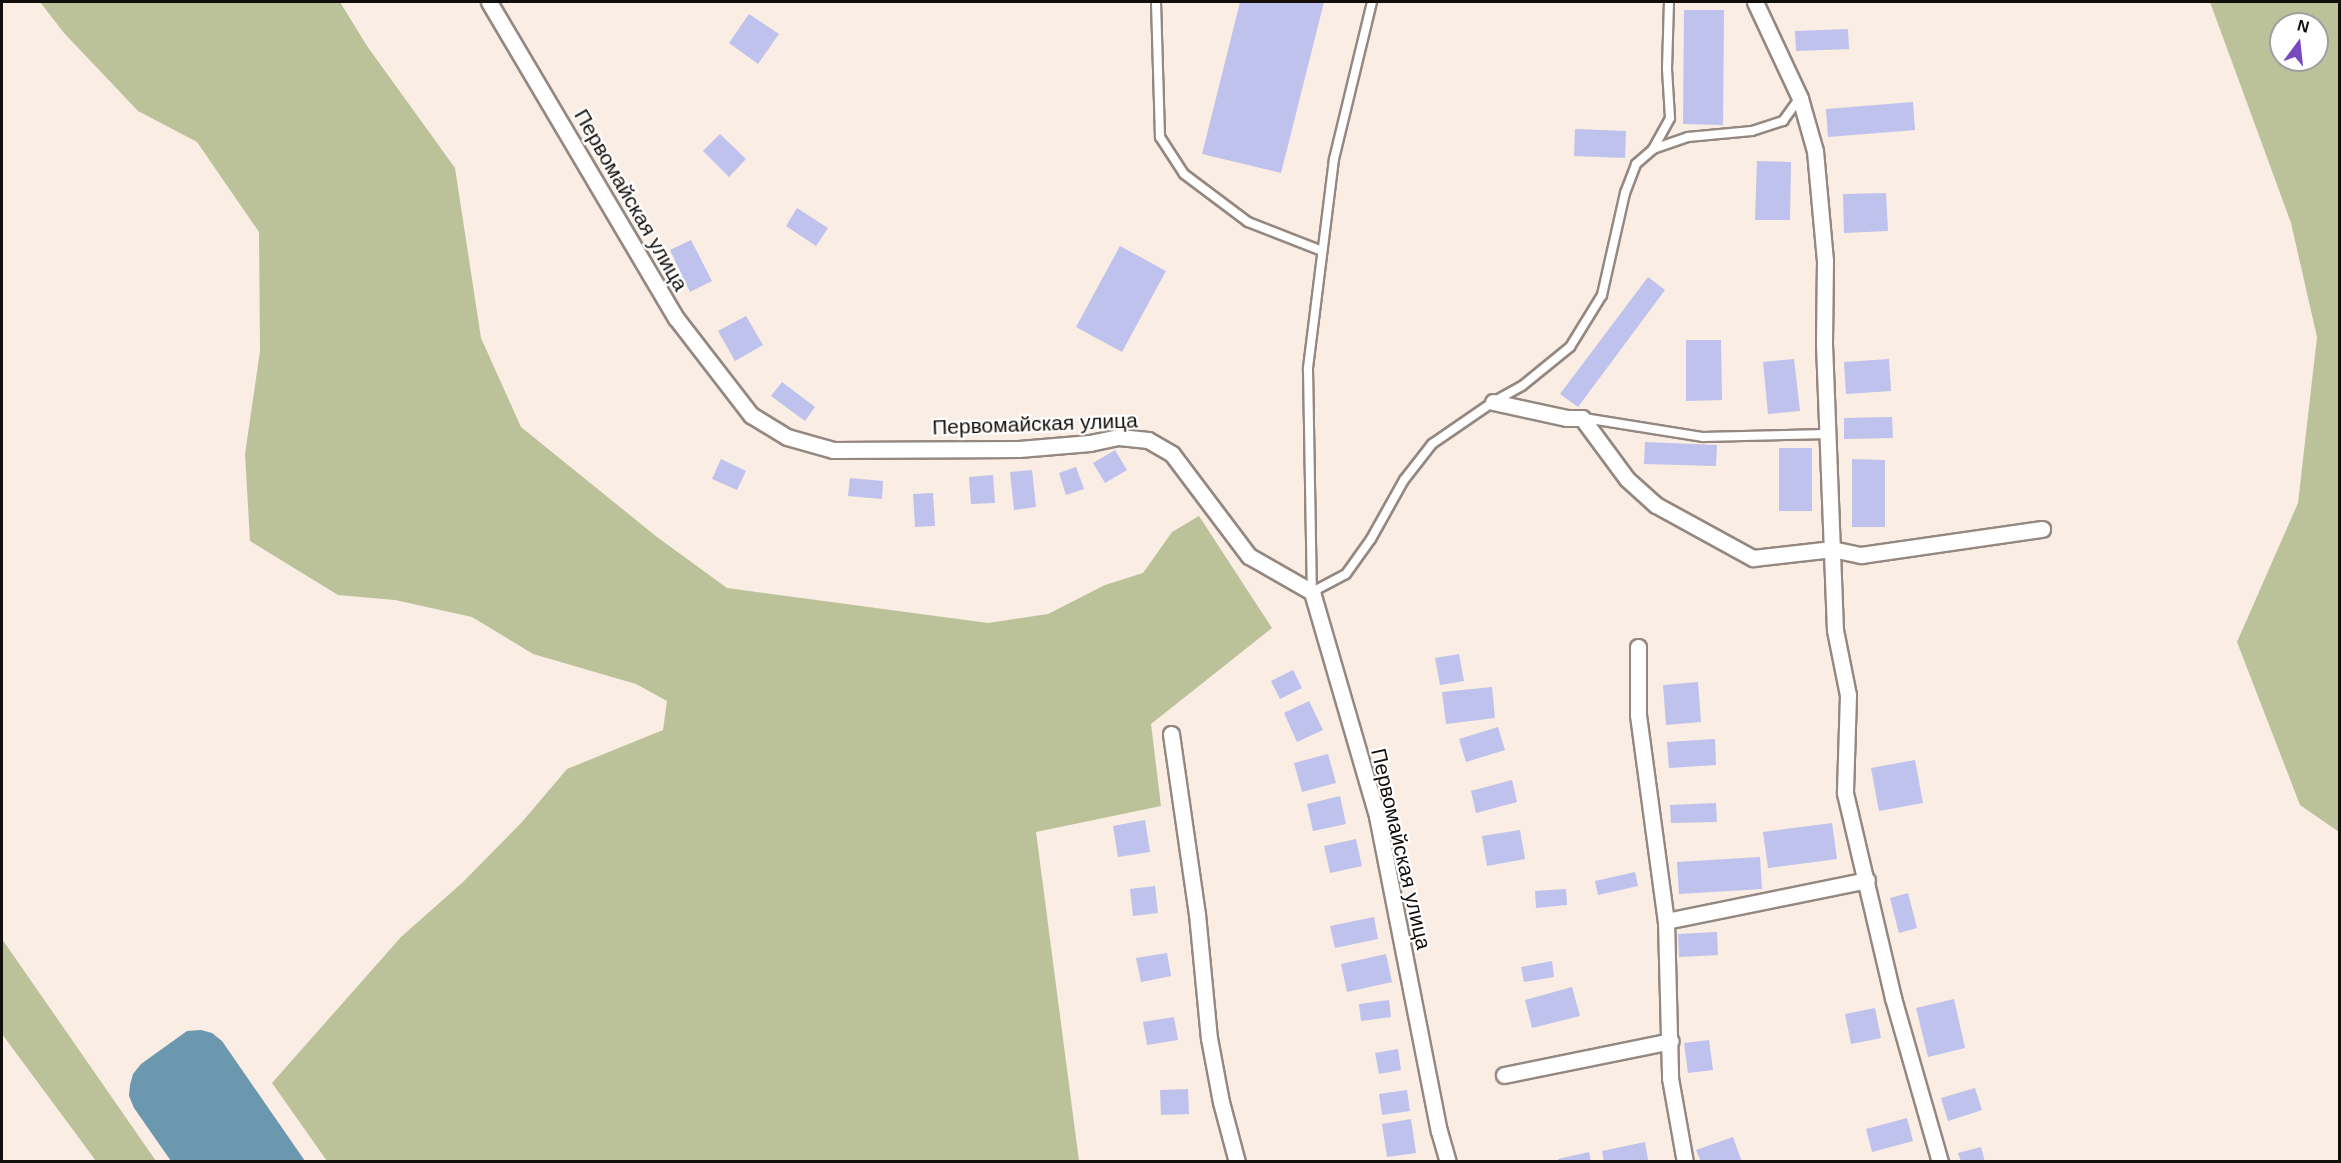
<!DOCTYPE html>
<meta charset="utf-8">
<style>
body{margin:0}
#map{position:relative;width:2341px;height:1163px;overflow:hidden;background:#faede4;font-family:Arial,sans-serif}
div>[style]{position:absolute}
.green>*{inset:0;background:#bbc299}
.water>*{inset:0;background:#6c98af}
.building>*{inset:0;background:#bec2ec}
.roads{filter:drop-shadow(2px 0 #948880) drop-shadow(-2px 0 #948880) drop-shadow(0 2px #948880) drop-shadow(0 -2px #948880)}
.lane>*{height:8px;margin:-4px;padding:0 4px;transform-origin:4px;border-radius:4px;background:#fff}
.street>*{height:15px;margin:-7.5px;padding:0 7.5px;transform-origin:7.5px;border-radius:7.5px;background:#fff}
span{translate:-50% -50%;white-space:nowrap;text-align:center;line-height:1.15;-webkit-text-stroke:4.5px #fff;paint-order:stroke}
.street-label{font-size:21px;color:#120e0b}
.frame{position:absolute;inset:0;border:3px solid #120e0b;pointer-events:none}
.north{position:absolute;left:2269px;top:12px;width:60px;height:60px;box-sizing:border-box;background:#fff;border:2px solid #a09f9d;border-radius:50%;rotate:15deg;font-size:16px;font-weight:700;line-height:24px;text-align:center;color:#120e0b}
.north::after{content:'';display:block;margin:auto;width:21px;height:27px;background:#7949c1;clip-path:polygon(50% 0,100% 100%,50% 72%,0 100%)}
</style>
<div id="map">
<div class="green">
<i style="clip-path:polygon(40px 2px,340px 2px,367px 46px,455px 168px,481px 338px,521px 427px,657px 537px,727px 588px,988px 623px,1048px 614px,1105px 585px,1143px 573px,1172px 532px,1199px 516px,1272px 628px,1151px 724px,1161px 806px,1036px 832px,1079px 1161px,327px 1161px,272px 1083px,401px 937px,463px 882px,522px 822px,567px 769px,663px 730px,667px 701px,636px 684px,533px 654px,472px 617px,395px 600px,338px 595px,250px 541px,245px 454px,260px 351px,259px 232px,197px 142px,138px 111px,64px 33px)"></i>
<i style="clip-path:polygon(evenodd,2210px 2px,2339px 2px,2339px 832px,2300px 805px,2237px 642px,2298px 503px,2317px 337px,2291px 223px,2210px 2px,2281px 24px,2317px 24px,2317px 60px,2281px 60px,2281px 24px)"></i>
<i style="clip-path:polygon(2px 939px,156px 1161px,96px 1161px,2px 1034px)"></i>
</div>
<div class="water">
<i style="clip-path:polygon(201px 1030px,212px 1033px,222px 1041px,305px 1161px,171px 1161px,134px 1108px,129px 1096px,130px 1085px,133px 1074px,141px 1064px,187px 1031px)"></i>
</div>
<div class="building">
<i style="clip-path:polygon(1240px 2px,1324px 2px,1281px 173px,1202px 154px)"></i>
<i style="clip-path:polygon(1684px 10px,1724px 10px,1723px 125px,1683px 124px)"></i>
<i style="clip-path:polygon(749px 14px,779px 34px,758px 64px,729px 43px)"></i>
<i style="clip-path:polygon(1848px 29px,1849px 49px,1796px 51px,1795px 31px)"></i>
<i style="clip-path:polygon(1913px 102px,1915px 130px,1828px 137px,1826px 109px)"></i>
<i style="clip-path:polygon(1575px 129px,1626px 131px,1625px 158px,1574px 156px)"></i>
<i style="clip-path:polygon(720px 134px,746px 159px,729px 177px,703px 151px)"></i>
<i style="clip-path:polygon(1757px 161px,1791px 162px,1790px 220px,1755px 220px)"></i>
<i style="clip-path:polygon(1886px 193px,1888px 231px,1844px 233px,1843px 194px)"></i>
<i style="clip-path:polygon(797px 208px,828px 228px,816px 246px,786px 226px)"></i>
<i style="clip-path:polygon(691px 240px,712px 281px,690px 292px,670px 250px)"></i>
<i style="clip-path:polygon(1120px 246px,1166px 271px,1122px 352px,1076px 327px)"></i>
<i style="clip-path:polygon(1648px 277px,1665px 290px,1578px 407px,1560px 394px)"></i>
<i style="clip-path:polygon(746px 316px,763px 345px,735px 361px,718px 331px)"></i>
<i style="clip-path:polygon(1686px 340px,1721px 340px,1722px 400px,1686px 401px)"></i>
<i style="clip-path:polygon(1794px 359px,1800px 411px,1768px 414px,1763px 362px)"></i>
<i style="clip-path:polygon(1889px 359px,1891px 391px,1846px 394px,1844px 362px)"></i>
<i style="clip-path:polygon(782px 382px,815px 407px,805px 421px,771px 396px)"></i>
<i style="clip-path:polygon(1892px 417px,1893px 438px,1844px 439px,1844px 418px)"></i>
<i style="clip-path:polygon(1645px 442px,1717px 445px,1716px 466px,1644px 464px)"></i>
<i style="clip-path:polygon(1779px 448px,1812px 448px,1812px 511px,1779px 511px)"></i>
<i style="clip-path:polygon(1115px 450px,1127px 470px,1105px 483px,1093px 463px)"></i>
<i style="clip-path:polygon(721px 459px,746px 471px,737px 490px,712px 479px)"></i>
<i style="clip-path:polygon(1852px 459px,1885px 460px,1885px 527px,1852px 527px)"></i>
<i style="clip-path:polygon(1076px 467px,1084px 489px,1066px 495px,1059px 473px)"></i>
<i style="clip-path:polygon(1032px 470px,1036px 507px,1014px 510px,1010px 472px)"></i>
<i style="clip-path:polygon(993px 475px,995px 503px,971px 504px,969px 477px)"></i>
<i style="clip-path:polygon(850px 478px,883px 481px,882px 499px,848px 496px)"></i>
<i style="clip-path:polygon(933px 493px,935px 526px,915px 527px,913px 494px)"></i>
<i style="clip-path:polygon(1459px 654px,1464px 681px,1440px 685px,1435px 658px)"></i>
<i style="clip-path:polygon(1293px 670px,1302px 688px,1280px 699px,1271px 681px)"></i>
<i style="clip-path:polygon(1698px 682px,1701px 722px,1666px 725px,1663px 685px)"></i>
<i style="clip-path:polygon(1492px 687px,1495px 718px,1446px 724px,1442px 692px)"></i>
<i style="clip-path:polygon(1309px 701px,1323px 730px,1297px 742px,1284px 713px)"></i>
<i style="clip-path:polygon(1498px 727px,1505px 750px,1466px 762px,1459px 739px)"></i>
<i style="clip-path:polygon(1715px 739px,1716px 765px,1669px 768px,1667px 742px)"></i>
<i style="clip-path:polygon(1328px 754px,1336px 783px,1302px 792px,1294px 763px)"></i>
<i style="clip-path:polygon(1915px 760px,1923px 803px,1879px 811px,1871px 768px)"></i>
<i style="clip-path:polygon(1512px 780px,1517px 802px,1476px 813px,1471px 791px)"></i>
<i style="clip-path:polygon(1340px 796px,1346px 824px,1313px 831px,1307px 804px)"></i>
<i style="clip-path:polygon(1716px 803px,1717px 822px,1671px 823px,1670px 805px)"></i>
<i style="clip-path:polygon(1145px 820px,1150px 852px,1118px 857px,1113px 826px)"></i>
<i style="clip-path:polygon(1832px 823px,1837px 859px,1768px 868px,1763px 832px)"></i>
<i style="clip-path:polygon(1520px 830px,1525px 859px,1487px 866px,1482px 836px)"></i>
<i style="clip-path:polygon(1356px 839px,1362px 866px,1330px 873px,1324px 846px)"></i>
<i style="clip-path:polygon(1760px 857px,1762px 889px,1679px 894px,1677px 862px)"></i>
<i style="clip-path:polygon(1635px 872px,1638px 886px,1598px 895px,1595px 881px)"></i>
<i style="clip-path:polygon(1155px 886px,1158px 913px,1133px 916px,1130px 889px)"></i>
<i style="clip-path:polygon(1566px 889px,1567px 905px,1536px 908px,1535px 891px)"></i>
<i style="clip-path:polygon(1908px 893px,1917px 928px,1899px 933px,1890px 898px)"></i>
<i style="clip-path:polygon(1374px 917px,1378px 939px,1335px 948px,1330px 926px)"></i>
<i style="clip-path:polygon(1717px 932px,1718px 955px,1679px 957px,1678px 934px)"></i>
<i style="clip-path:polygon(1167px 953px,1171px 976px,1141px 982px,1136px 958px)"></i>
<i style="clip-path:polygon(1386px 954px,1392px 982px,1347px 992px,1341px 964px)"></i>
<i style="clip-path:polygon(1552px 961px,1554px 977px,1524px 982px,1521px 967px)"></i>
<i style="clip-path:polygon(1572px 987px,1580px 1016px,1532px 1028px,1525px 1000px)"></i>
<i style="clip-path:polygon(1954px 999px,1965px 1048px,1928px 1057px,1916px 1008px)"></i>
<i style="clip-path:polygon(1389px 1000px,1391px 1017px,1361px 1021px,1359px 1004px)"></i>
<i style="clip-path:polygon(1875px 1008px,1881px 1038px,1851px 1044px,1845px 1014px)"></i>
<i style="clip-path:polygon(1174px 1017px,1178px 1040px,1147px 1045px,1143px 1022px)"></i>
<i style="clip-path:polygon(1709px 1040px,1713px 1070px,1688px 1073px,1684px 1043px)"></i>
<i style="clip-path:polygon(1398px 1049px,1401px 1070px,1379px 1074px,1375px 1053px)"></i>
<i style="clip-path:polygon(1975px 1088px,1982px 1110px,1948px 1121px,1941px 1098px)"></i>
<i style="clip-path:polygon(1188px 1089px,1189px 1114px,1161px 1115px,1160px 1090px)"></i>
<i style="clip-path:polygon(1407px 1090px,1410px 1111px,1382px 1115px,1379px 1094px)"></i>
<i style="clip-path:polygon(1907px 1118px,1913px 1141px,1872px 1152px,1866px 1129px)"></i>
<i style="clip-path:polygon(1411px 1119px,1416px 1153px,1387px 1157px,1382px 1124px)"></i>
<i style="clip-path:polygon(1733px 1137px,1742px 1162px,1701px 1162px,1696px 1150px)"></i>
<i style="clip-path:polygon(1645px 1142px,1648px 1160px,1604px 1162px,1602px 1151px)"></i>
<i style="clip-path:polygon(1981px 1147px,1985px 1162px,1961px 1162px,1958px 1153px)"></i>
<i style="clip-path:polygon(1589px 1152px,1591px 1162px,1559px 1162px,1558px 1159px)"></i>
</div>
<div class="roads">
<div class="lane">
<i style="left:1156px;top:2px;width:135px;rotate:88.3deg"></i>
<i style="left:1160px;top:137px;width:44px;rotate:57deg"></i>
<i style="left:1184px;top:174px;width:80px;rotate:36.9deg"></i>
<i style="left:1248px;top:222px;width:79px;rotate:21.4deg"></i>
<i style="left:1372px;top:2px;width:162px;rotate:103.6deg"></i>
<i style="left:1334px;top:159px;width:212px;rotate:97.1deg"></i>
<i style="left:1308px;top:369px;width:223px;rotate:89deg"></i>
<i style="left:1312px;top:592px;width:38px;rotate:-28deg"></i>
<i style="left:1346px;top:574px;width:43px;rotate:-54.5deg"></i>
<i style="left:1371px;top:539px;width:68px;rotate:-60.8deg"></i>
<i style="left:1404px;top:480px;width:46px;rotate:-52.1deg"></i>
<i style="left:1432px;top:444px;width:74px;rotate:-34.5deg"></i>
<i style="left:1493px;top:402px;width:33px;rotate:-29deg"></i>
<i style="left:1522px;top:386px;width:62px;rotate:-39.1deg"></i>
<i style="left:1570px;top:347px;width:61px;rotate:-58.4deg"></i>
<i style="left:1602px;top:295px;width:105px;rotate:-77.3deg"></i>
<i style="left:1625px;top:193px;width:31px;rotate:-69deg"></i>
<i style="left:1636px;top:164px;width:23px;rotate:-41deg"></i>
<i style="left:1653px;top:149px;width:37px;rotate:-19deg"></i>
<i style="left:1688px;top:137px;width:64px;rotate:-5.4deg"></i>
<i style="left:1752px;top:131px;width:33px;rotate:-18deg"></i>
<i style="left:1783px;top:121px;width:27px;rotate:-54deg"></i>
<i style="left:1653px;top:149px;width:35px;rotate:-61deg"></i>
<i style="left:1670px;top:118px;width:49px;rotate:-93.5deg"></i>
<i style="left:1667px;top:69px;width:67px;rotate:-88.3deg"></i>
<i style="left:1584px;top:418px;width:121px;rotate:9.1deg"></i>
<i style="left:1703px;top:437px;width:124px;rotate:-1.4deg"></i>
</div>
<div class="street">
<i style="left:489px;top:2px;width:367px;rotate:59.4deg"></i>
<i style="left:676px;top:318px;width:123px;rotate:52.3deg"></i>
<i style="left:751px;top:415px;width:42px;rotate:31.4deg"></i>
<i style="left:787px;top:437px;width:48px;rotate:15.8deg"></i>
<i style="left:833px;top:450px;width:186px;rotate:-0.3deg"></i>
<i style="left:1019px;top:449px;width:71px;rotate:-4.8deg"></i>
<i style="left:1090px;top:443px;width:30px;rotate:-12deg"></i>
<i style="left:1119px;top:437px;width:29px;rotate:6deg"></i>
<i style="left:1148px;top:440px;width:28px;rotate:30deg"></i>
<i style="left:1172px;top:454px;width:128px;rotate:53deg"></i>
<i style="left:1249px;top:556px;width:73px;rotate:29.7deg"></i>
<i style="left:1312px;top:592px;width:233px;rotate:73.8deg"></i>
<i style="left:1377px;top:816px;width:321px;rotate:78.9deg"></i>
<i style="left:1439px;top:1131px;width:32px;rotate:74deg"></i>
<i style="left:1755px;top:2px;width:106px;rotate:64.9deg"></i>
<i style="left:1800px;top:98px;width:55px;rotate:74.2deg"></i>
<i style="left:1815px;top:151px;width:109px;rotate:84.8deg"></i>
<i style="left:1825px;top:260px;width:84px;rotate:90.7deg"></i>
<i style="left:1824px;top:344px;width:286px;rotate:87.8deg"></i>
<i style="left:1835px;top:630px;width:66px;rotate:78.7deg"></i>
<i style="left:1848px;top:695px;width:98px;rotate:91.8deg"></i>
<i style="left:1845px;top:793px;width:211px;rotate:76.8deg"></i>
<i style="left:1893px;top:998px;width:171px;rotate:74deg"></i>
<i style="left:1493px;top:402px;width:76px;rotate:12.2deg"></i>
<i style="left:1567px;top:418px;width:15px"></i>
<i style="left:1582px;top:418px;width:76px;rotate:53.6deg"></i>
<i style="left:1627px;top:479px;width:39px;rotate:42deg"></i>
<i style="left:1656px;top:505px;width:111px;rotate:28.7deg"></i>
<i style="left:1753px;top:558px;width:80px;rotate:-6.5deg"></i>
<i style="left:1832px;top:549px;width:30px;rotate:12deg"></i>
<i style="left:1861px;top:555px;width:183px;rotate:-8.2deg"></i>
<i style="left:1638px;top:647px;width:68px;rotate:90deg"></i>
<i style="left:1638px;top:715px;width:208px;rotate:82.3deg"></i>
<i style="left:1666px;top:921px;width:157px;rotate:88.5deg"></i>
<i style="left:1670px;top:1078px;width:85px;rotate:79.9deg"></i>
<i style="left:1171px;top:734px;width:182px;rotate:81.8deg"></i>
<i style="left:1197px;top:914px;width:125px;rotate:84.5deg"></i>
<i style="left:1209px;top:1038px;width:65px;rotate:79.4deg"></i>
<i style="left:1221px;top:1102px;width:62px;rotate:75.1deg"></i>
<i style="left:1666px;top:921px;width:205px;rotate:-11.5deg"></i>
<i style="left:1504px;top:1075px;width:170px;rotate:-11.5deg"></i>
</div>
</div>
<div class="street-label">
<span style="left:631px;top:200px;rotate:60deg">Первомайская улица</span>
<span style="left:1035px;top:424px;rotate:-2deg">Первомайская улица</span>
<span style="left:1401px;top:849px;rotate:77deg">Первомайская улица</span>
</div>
<div class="frame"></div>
<div class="north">N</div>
</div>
